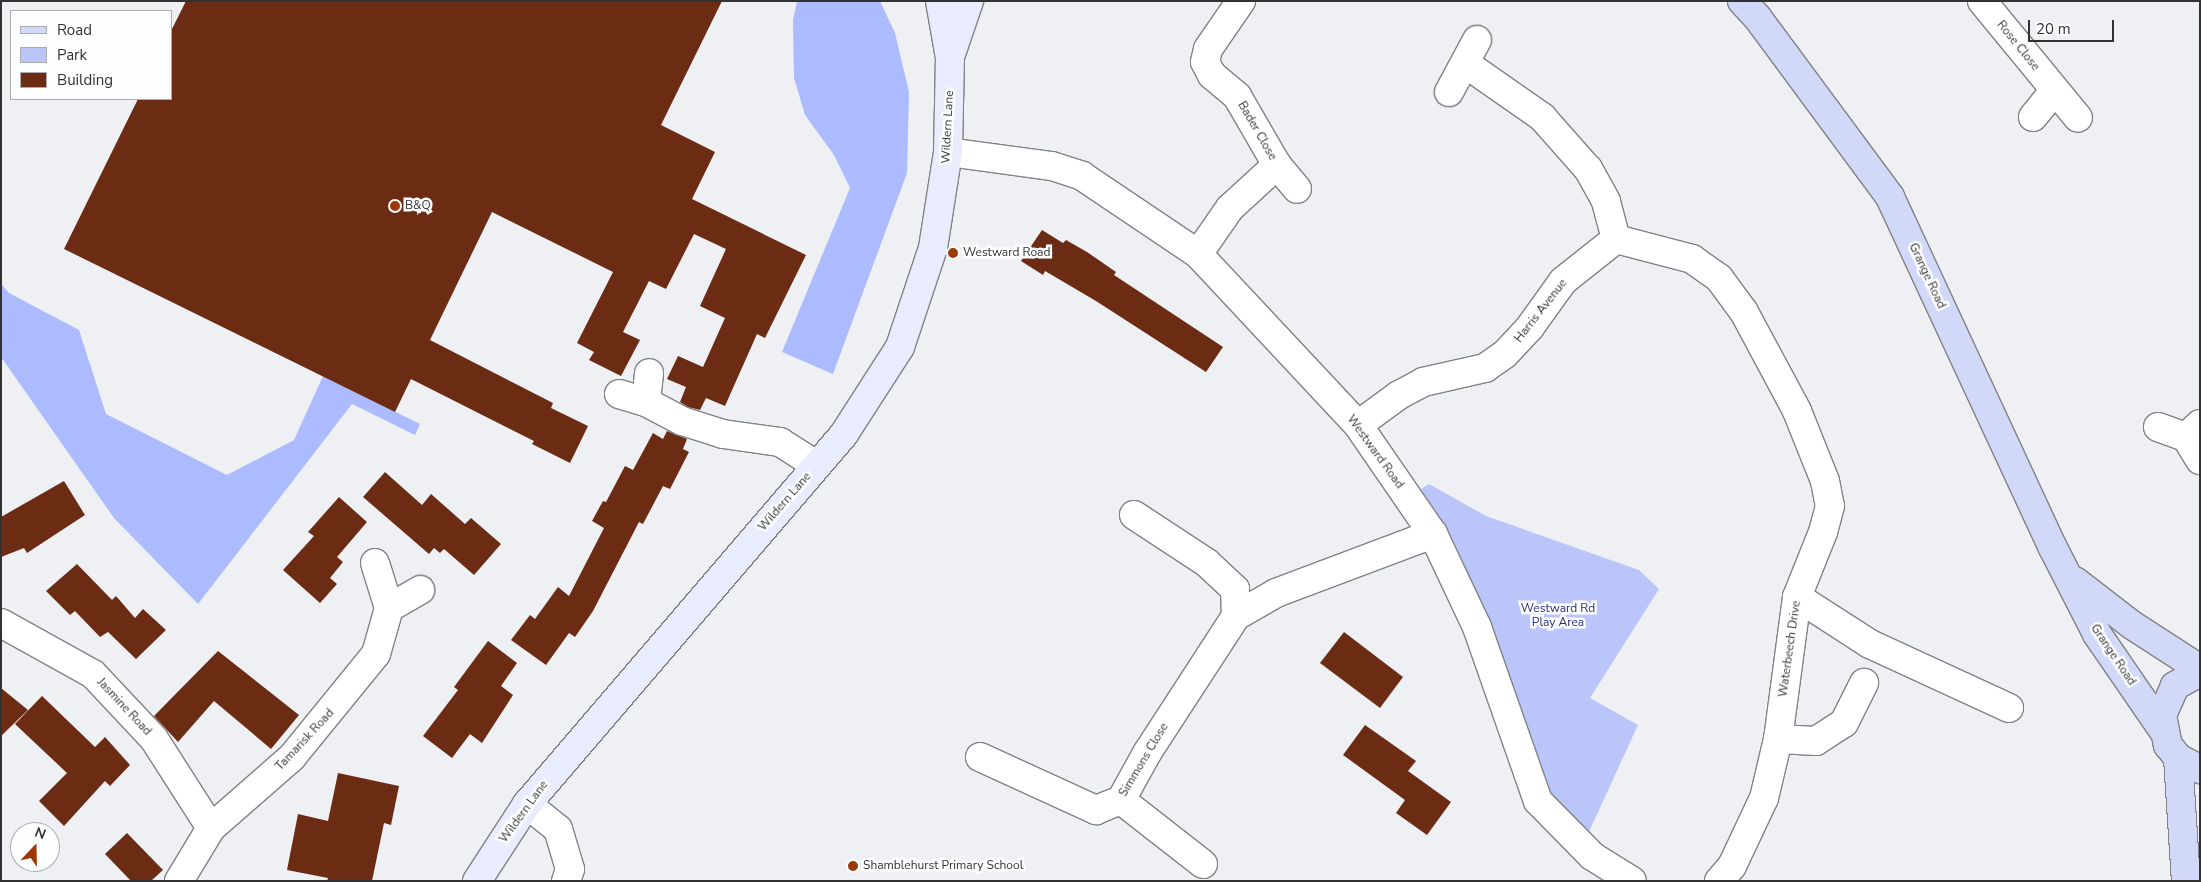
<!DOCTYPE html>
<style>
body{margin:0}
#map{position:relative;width:2201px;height:882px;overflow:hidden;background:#eff0f4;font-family:"Nunito Sans",sans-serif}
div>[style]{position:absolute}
.green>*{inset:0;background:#bac5f9}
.forest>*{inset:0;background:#acbafe}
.building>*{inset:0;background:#6b2c13}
.roads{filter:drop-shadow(1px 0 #818285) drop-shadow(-1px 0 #818285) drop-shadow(0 1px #818285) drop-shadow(0 -1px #818285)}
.street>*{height:28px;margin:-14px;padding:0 14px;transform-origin:14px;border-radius:14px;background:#fff}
.secondary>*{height:28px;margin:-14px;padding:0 14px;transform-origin:14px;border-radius:14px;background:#e8ecfc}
.primary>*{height:28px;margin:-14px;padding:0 14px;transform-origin:14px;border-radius:14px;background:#d1d8f8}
.dots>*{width:14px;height:14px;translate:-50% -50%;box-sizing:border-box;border:2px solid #fdfeff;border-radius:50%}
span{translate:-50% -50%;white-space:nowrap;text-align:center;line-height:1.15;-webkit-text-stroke:5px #fdfeff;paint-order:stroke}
.street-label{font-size:12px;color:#323233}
.poi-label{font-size:12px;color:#323233}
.left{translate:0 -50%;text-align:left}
.park-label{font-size:12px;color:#2a2f7b}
.frame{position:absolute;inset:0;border:2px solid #323233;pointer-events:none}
.legend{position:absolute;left:10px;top:10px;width:162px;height:90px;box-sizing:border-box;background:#fdfeff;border:1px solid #acacad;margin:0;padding:6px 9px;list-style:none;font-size:15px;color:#323233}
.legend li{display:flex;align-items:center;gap:10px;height:25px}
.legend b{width:25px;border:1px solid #acacad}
.north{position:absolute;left:10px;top:822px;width:50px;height:50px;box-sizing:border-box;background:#fdfeff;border:1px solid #acacad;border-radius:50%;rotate:21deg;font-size:14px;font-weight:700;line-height:20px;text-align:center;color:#323233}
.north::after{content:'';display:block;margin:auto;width:18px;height:22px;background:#9d3807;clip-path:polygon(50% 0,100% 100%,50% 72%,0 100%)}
.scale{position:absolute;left:2028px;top:20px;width:86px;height:22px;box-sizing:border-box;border:2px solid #323233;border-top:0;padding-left:6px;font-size:15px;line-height:18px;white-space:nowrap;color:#323233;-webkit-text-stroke:4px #fdfeff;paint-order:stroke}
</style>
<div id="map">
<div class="green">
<i style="clip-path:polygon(1429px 484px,1486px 516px,1639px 570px,1659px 589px,1590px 698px,1638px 725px,1587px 836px,1567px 817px,1543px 785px,1484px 613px,1459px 557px,1421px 489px)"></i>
</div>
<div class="forest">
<i style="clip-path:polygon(797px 1px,880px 1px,895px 33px,909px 92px,907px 173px,833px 374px,782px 352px,850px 188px,834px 155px,805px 115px,794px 78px,793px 20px)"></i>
<i style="clip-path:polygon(1px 284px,9px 293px,79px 330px,106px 414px,227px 475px,294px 440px,323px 376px,420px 424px,415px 435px,352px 404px,198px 604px,114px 518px,1px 357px)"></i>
</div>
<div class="building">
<i style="clip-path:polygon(186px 1px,722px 1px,661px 125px,715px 152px,692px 199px,806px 255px,765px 338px,757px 334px,725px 406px,706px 398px,700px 410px,688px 407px,680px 402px,686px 387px,667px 379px,678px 356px,703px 367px,725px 318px,700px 306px,726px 249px,694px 234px,666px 289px,649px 281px,623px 332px,640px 340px,621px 376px,589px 360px,594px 352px,577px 343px,613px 272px,492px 212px,430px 340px,553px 403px,551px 408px,588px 426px,570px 463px,532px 444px,534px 441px,411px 379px,395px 412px,64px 249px,138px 99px,171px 99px,171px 31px)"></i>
<i style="clip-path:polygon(1042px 230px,1063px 243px,1066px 240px,1087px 252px,1116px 272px,1114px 275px,1223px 347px,1206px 372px,1096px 301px,1045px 271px,1043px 275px,1021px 261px)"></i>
<i style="clip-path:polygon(667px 431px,687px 439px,683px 449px,689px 452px,670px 489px,663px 486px,643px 524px,639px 522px,593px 611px,575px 637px,569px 633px,546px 665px,511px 640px,530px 615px,535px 619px,558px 587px,569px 596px,604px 528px,592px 521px,603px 501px,606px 502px,625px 466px,633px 470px,653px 433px,663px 439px)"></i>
<i style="clip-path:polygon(385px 472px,422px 505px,431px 494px,465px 524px,471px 518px,501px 544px,474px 575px,444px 549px,440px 553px,434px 548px,429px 554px,363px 497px)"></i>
<i style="clip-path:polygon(64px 481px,85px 515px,27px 553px,24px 548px,1px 557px,1px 517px)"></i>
<i style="clip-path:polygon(339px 497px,367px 522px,337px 557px,343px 562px,330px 578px,337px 584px,320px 603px,283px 570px,314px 536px,308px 532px)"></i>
<i style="clip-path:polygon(77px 564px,112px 600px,116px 596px,135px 618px,143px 609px,166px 630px,136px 659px,108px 632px,100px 637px,75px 611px,70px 615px,46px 591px)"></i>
<i style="clip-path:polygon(1344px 632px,1403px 677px,1380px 708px,1320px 663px)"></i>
<i style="clip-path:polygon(488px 641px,517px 663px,501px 686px,513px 695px,482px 743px,470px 734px,452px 758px,423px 736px,458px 690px,454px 687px)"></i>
<i style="clip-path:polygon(218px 651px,299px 715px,271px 749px,214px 701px,178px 742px,154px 716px)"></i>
<i style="clip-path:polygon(1px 688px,28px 710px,1px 736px)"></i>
<i style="clip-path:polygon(42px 696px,95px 747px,105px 737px,130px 765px,110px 786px,105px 781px,64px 826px,39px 801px,67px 773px,15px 724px)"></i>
<i style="clip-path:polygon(1365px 725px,1416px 761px,1408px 771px,1451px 802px,1427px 835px,1396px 813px,1405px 800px,1343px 755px)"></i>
<i style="clip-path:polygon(338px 773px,399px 786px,391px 825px,384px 823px,372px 881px,327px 881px,328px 878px,287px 870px,298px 814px,328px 821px)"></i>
<i style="clip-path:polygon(127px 833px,163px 870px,151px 881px,131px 881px,105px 854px)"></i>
</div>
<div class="roads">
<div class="street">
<i style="left:1241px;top:1px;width:58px;rotate:124.5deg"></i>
<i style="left:1208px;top:49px;width:13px;rotate:103deg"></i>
<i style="left:1205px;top:62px;width:15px;rotate:62deg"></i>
<i style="left:1212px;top:75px;width:33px;rotate:40deg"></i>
<i style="left:1237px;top:96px;width:80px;rotate:59.9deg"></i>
<i style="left:1277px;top:165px;width:31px;rotate:50deg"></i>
<i style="left:1982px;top:1px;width:151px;rotate:50.6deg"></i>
<i style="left:1449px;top:92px;width:59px;rotate:-61.7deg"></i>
<i style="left:2033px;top:117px;width:33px;rotate:-51deg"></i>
<i style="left:948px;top:152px;width:105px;rotate:7.7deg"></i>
<i style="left:1052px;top:166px;width:32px;rotate:18deg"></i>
<i style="left:1082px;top:176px;width:140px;rotate:33.9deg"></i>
<i style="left:1198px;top:254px;width:234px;rotate:46.9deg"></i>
<i style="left:1358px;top:425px;width:132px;rotate:55.5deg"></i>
<i style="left:1433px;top:534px;width:103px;rotate:64.7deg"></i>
<i style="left:1477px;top:627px;width:184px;rotate:70.7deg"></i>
<i style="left:1538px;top:801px;width:77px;rotate:45.5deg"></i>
<i style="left:1592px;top:856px;width:47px;rotate:32deg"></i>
<i style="left:1616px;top:239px;width:79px;rotate:14.7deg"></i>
<i style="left:1692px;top:259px;width:33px;rotate:35deg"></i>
<i style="left:1719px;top:278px;width:42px;rotate:53.7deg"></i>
<i style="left:1744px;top:312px;width:112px;rotate:61.8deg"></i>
<i style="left:1797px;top:411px;width:75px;rotate:68.2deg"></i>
<i style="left:1825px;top:481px;width:25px;rotate:79deg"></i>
<i style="left:1830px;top:506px;width:27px;rotate:105deg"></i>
<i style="left:1823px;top:532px;width:70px;rotate:111.8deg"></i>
<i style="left:1797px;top:597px;width:143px;rotate:97.6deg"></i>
<i style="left:1778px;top:739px;width:61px;rotate:103.3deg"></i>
<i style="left:1764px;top:798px;width:75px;rotate:115.2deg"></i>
<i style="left:1732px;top:866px;width:20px;rotate:131deg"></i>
<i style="left:1198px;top:254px;width:56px;rotate:-55.2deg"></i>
<i style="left:1230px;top:208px;width:64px;rotate:-42.5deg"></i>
<i style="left:619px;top:394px;width:28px;rotate:17deg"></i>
<i style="left:646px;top:402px;width:41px;rotate:27.8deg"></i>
<i style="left:682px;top:421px;width:43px;rotate:17.6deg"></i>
<i style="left:723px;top:434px;width:58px;rotate:8deg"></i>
<i style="left:780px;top:442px;width:43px;rotate:32.6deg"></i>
<i style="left:646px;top:402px;width:29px;rotate:-84deg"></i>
<i style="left:2200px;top:424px;width:19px;rotate:137deg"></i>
<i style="left:2186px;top:437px;width:27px;rotate:59deg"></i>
<i style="left:1358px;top:425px;width:51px;rotate:-36.2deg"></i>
<i style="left:1399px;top:395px;width:27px;rotate:-28deg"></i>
<i style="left:1423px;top:382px;width:64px;rotate:-12.7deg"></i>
<i style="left:1485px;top:368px;width:24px;rotate:-35deg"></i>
<i style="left:1505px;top:354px;width:37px;rotate:-47deg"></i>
<i style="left:1530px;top:327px;width:57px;rotate:-54.3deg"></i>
<i style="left:1563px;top:281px;width:68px;rotate:-38.4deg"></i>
<i style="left:1616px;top:239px;width:39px;rotate:-105deg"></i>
<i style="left:1606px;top:201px;width:37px;rotate:-119deg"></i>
<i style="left:1588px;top:169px;width:69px;rotate:-131.5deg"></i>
<i style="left:1542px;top:117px;width:93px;rotate:-145.1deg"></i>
<i style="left:2158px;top:427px;width:30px;rotate:20deg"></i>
<i style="left:1134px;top:515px;width:87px;rotate:33.3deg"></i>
<i style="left:1207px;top:563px;width:38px;rotate:43deg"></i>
<i style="left:1235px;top:589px;width:27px;rotate:88deg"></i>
<i style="left:1797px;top:597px;width:87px;rotate:32.8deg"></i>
<i style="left:1870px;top:644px;width:153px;rotate:24.7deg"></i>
<i style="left:389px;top:608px;width:36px;rotate:-30deg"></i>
<i style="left:1px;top:623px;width:105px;rotate:29deg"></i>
<i style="left:93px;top:674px;width:89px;rotate:46.8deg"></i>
<i style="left:154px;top:739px;width:106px;rotate:57.4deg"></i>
<i style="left:1778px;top:739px;width:38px;rotate:3deg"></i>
<i style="left:1816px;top:741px;width:33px;rotate:-33deg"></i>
<i style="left:1844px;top:723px;width:45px;rotate:-63.4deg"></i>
<i style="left:980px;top:757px;width:128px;rotate:24.6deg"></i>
<i style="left:1096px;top:810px;width:27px;rotate:-22deg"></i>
<i style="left:1121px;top:800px;width:54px;rotate:-61deg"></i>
<i style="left:1147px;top:753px;width:163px;rotate:-57deg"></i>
<i style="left:1236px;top:616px;width:46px;rotate:-29.9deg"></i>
<i style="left:1276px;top:593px;width:168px;rotate:-20.6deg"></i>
<i style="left:1121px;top:800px;width:104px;rotate:38deg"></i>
<i style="left:527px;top:804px;width:40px;rotate:39deg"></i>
<i style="left:558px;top:829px;width:42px;rotate:73.3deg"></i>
<i style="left:570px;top:869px;width:13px;rotate:108deg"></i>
<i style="left:179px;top:881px;width:62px;rotate:-58.9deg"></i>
<i style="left:211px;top:828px;width:108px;rotate:-41.2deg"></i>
<i style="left:292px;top:757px;width:133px;rotate:-50.8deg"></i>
<i style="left:376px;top:654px;width:48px;rotate:-74.2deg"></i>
<i style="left:389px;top:608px;width:47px;rotate:-107.3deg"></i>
</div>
<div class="secondary">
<i style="left:951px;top:54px;width:56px;rotate:-71.2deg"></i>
<i style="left:477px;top:881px;width:92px;rotate:-57deg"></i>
<i style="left:527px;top:804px;width:487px;rotate:-49.4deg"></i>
<i style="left:844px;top:434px;width:103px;rotate:-57.2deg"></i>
<i style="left:900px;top:347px;width:104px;rotate:-71.6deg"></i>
<i style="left:933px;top:248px;width:97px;rotate:-81.1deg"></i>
<i style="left:948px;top:152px;width:94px;rotate:-88.8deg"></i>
<i style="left:950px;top:58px;width:58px;rotate:-100deg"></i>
</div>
<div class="primary">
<i style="left:1742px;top:1px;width:22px;rotate:47deg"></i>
<i style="left:1757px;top:17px;width:224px;rotate:53.5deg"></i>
<i style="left:1890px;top:197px;width:385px;rotate:65.1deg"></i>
<i style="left:2052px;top:546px;width:99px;rotate:62.9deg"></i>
<i style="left:2097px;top:634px;width:116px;rotate:55.5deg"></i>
<i style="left:2075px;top:581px;width:72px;rotate:37.7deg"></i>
<i style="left:2132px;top:625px;width:81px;rotate:32.9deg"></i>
<i style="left:2200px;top:672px;width:29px;rotate:151deg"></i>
<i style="left:2175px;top:686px;width:32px;rotate:114deg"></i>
<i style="left:2162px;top:715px;width:31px;rotate:79deg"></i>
<i style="left:2168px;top:745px;width:16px;rotate:52deg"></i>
<i style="left:2178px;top:758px;width:25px;rotate:27deg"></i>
<i style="left:2178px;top:758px;width:123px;rotate:86.3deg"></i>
</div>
</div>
<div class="dots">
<i style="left:395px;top:206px;background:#9d3807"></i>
<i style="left:953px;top:253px;background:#9d3807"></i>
<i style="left:853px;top:866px;background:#9d3807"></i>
</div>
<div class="street-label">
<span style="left:2018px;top:46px;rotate:51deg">Rose Close</span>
<span style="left:948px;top:127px;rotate:-87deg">Wildern Lane</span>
<span style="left:1257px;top:131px;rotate:60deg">Bader Close</span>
<span style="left:1927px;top:276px;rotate:65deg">Grange Road</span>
<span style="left:1541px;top:311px;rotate:-52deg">Harris Avenue</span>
<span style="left:1375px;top:452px;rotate:54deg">Westward Road</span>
<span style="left:785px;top:502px;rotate:-49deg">Wildern Lane</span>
<span style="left:1790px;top:649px;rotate:-82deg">Waterbeech Drive</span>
<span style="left:2113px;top:655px;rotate:56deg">Grange Road</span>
<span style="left:124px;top:707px;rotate:47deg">Jasmine Road</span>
<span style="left:305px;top:740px;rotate:-47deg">Tamarisk Road</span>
<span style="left:1144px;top:760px;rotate:-59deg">Simmons Close</span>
<span style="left:524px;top:812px;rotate:-54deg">Wildern Lane</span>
</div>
<div class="poi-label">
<span class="left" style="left:405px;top:206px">B&amp;Q</span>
<span class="left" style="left:963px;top:253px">Westward Road</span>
<span class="left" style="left:863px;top:866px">Shamblehurst Primary School</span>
</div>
<div class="park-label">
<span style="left:1558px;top:616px">Westward Rd<br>Play Area</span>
</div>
<div class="frame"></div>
<ul class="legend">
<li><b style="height:6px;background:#d1d8f8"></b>Road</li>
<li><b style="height:14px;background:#bac5f9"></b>Park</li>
<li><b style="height:14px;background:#6b2c13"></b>Building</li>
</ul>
<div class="north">N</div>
<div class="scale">20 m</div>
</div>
